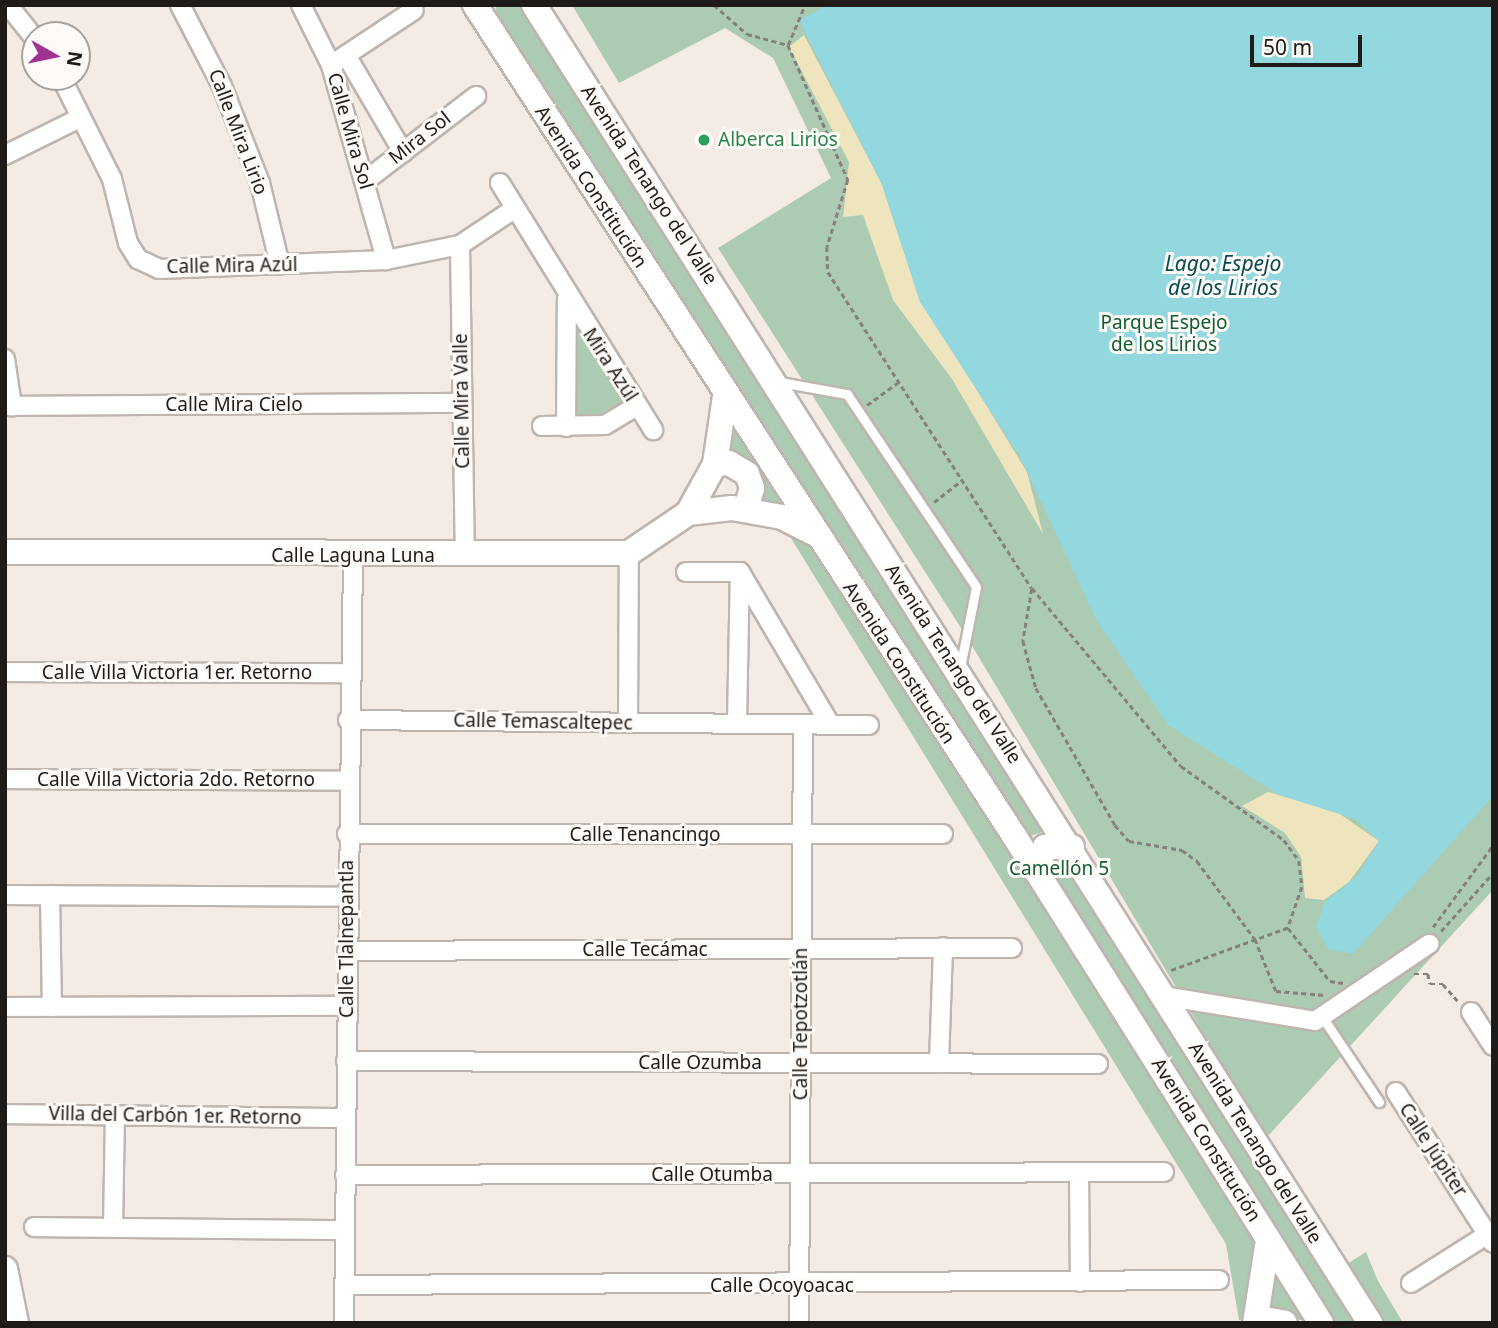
<!DOCTYPE html>
<meta charset="utf-8">
<style>
body{margin:0}
#map{position:relative;width:1498px;height:1328px;overflow:hidden;background:#f5ebe5;font-family:"Noto Sans",sans-serif}
div>[style]{position:absolute}
.green>*{inset:0;background:#abcbb3}
.sand>*{inset:0;background:#eee4be}
.water>*{inset:0;background:#92d8de}
.path>*{height:2.5px;margin-top:-1.25px;transform-origin:0;background:repeating-linear-gradient(90deg,#87807c 0 5px,transparent 0 8.5px)}
.roads{filter:drop-shadow(2px 0 #bfb5af) drop-shadow(-2px 0 #bfb5af) drop-shadow(0 2px #bfb5af) drop-shadow(0 -2px #bfb5af)}
.lane>*{height:9px;margin:-4.5px;padding:0 4.5px;transform-origin:4.5px;border-radius:4.5px;background:#fff}
.street>*{height:18px;margin:-9px;padding:0 9px;transform-origin:9px;border-radius:9px;background:#fff}
.secondary>*{height:24px;margin:-12px;padding:0 12px;transform-origin:12px;border-radius:12px;background:#fff}
.dots>*{width:19px;height:19px;translate:-50% -50%;box-sizing:border-box;border:4px solid #fefaf7;border-radius:50%}
span{translate:-50% -50%;white-space:nowrap;text-align:center;line-height:1.15;-webkit-text-stroke:6px #fefaf7;paint-order:stroke}
.street-label{font-size:19px;color:#1f1b19}
.leisure-label{font-size:19px;color:#27864d}
.left{translate:0 -50%;text-align:left}
.park-label{font-size:19px;color:#105d32}
.water-label{font-size:21px;color:#094a4f;font-style:italic}
.frame{position:absolute;inset:0;border:7px solid #1f1b19;pointer-events:none}
.north{position:absolute;left:21px;top:21px;width:70px;height:70px;box-sizing:border-box;background:#fefaf7;border:2px solid #a5a19e;border-radius:50%;rotate:99deg;font-size:19px;font-weight:700;line-height:28px;text-align:center;color:#1f1b19}
.north::after{content:'';display:block;margin:auto;width:24px;height:32px;background:#a03392;clip-path:polygon(50% 0,100% 100%,50% 72%,0 100%)}
.scale{position:absolute;left:1250px;top:35px;width:112px;height:32px;box-sizing:border-box;border:4px solid #1f1b19;border-top:0;padding-left:9px;font-size:21px;line-height:24px;white-space:nowrap;color:#1f1b19;-webkit-text-stroke:5px #fefaf7;paint-order:stroke}
</style>
<div id="map">
<div class="green">
<i style="clip-path:polygon(496px 5px,531px 5px,1042px 832px,1025px 838px,495px 16px)"></i>
<i style="clip-path:polygon(572px 5px,1493px 5px,1493px 890px,1266px 1138px,968px 639px,718px 248px,831px 178px,773px 58px,725px 28px,619px 83px)"></i>
<i style="clip-path:polygon(571px 310px,632px 405px,605px 422px,570px 424px)"></i>
<i style="clip-path:polygon(729px 409px,802px 523px,754px 503px,724px 451px)"></i>
<i style="clip-path:polygon(781px 522px,811px 537px,1264px 1240px,1247px 1319px,1239px 1320px,1226px 1244px)"></i>
<i style="clip-path:polygon(1057px 844px,1369px 1323px,1322px 1323px,1037px 858px)"></i>
<i style="clip-path:polygon(1272px 1252px,1316px 1323px,1266px 1314px)"></i>
<i style="clip-path:polygon(1366px 1252px,1378px 1281px,1403px 1323px,1383px 1323px,1347px 1264px)"></i>
</div>
<div class="sand">
<i style="clip-path:polygon(804px 35px,881px 182px,917px 292px,1027px 472px,1043px 534px,952px 379px,893px 300px,863px 215px,843px 217px,849px 162px,789px 47px)"></i>
<i style="clip-path:polygon(1268px 792px,1334px 810px,1379px 841px,1349px 882px,1324px 900px,1305px 898px,1301px 857px,1285px 833px,1242px 806px)"></i>
</div>
<div class="water">
<i style="clip-path:polygon(829px 5px,1493px 5px,1493px 796px,1353px 954px,1328px 949px,1316px 927px,1325px 902px,1358px 875px,1379px 841px,1355px 819px,1279px 795px,1168px 725px,1097px 621px,1020px 457px,920px 302px,883px 187px,799px 20px)"></i>
</div>
<div class="path">
<i style="left:714px;top:5px;width:44px;rotate:41.3deg"></i>
<i style="left:747px;top:34px;width:42px;rotate:15deg"></i>
<i style="left:788px;top:45px;width:148px;rotate:66deg"></i>
<i style="left:848px;top:180px;width:70px;rotate:107.4deg"></i>
<i style="left:827px;top:247px;width:25px;rotate:88deg"></i>
<i style="left:828px;top:272px;width:376px;rotate:57.2deg"></i>
<i style="left:1032px;top:588px;width:232px;rotate:50.1deg"></i>
<i style="left:1181px;top:766px;width:127px;rotate:35.7deg"></i>
<i style="left:1284px;top:840px;width:26px;rotate:54deg"></i>
<i style="left:1299px;top:861px;width:26px;rotate:83deg"></i>
<i style="left:1302px;top:887px;width:43px;rotate:108.9deg"></i>
<i style="left:1288px;top:928px;width:126px;rotate:160deg"></i>
<i style="left:788px;top:45px;width:43px;rotate:-67deg"></i>
<i style="left:867px;top:405px;width:39px;rotate:-36deg"></i>
<i style="left:934px;top:502px;width:36px;rotate:-38deg"></i>
<i style="left:1032px;top:589px;width:53px;rotate:99.8deg"></i>
<i style="left:1023px;top:641px;width:49px;rotate:74.5deg"></i>
<i style="left:1036px;top:688px;width:158px;rotate:60deg"></i>
<i style="left:1115px;top:825px;width:21px;rotate:49deg"></i>
<i style="left:1129px;top:841px;width:54px;rotate:9.6deg"></i>
<i style="left:1182px;top:850px;width:19px;rotate:36deg"></i>
<i style="left:1197px;top:861px;width:97px;rotate:53.4deg"></i>
<i style="left:1255px;top:939px;width:56px;rotate:68deg"></i>
<i style="left:1276px;top:991px;width:49px;rotate:4.7deg"></i>
<i style="left:1433px;top:927px;width:102px;rotate:-53.8deg"></i>
<i style="left:1288px;top:928px;width:68px;rotate:51.6deg"></i>
<i style="left:1330px;top:981px;width:13px;rotate:9deg"></i>
<i style="left:1441px;top:931px;width:78px;rotate:-48.1deg"></i>
<i style="left:1414px;top:974px;width:14px"></i>
<i style="left:1428px;top:974px;width:10px;rotate:79deg"></i>
<i style="left:1430px;top:984px;width:13px"></i>
<i style="left:1443px;top:984px;width:23px;rotate:49deg"></i>
</div>
<div class="roads">
<div class="lane">
<i style="left:780px;top:382px;width:68px;rotate:10.2deg"></i>
<i style="left:847px;top:394px;width:232px;rotate:56.2deg"></i>
<i style="left:976px;top:587px;width:83px;rotate:101.2deg"></i>
<i style="left:1323px;top:1018px;width:101px;rotate:56.3deg"></i>
</div>
<div class="street">
<i style="left:8px;top:5px;width:43px;rotate:51.5deg"></i>
<i style="left:180px;top:5px;width:91px;rotate:62.6deg"></i>
<i style="left:222px;top:86px;width:104px;rotate:68.6deg"></i>
<i style="left:260px;top:183px;width:84px;rotate:76.3deg"></i>
<i style="left:301px;top:5px;width:67px;rotate:63.4deg"></i>
<i style="left:331px;top:65px;width:203px;rotate:74.2deg"></i>
<i style="left:346px;top:55px;width:113px;rotate:59.6deg"></i>
<i style="left:337px;top:61px;width:92px;rotate:-33.5deg"></i>
<i style="left:61px;top:77px;width:114px;rotate:63.4deg"></i>
<i style="left:112px;top:179px;width:66px;rotate:76deg"></i>
<i style="left:128px;top:243px;width:19px;rotate:58deg"></i>
<i style="left:138px;top:259px;width:23px;rotate:25deg"></i>
<i style="left:159px;top:269px;width:227px;rotate:-2.3deg"></i>
<i style="left:386px;top:260px;width:76px;rotate:-11.5deg"></i>
<i style="left:460px;top:245px;width:65px;rotate:-33.7deg"></i>
<i style="left:5px;top:155px;width:84px;rotate:-26.3deg"></i>
<i style="left:365px;top:181px;width:140px;rotate:-37.4deg"></i>
<i style="left:500px;top:183px;width:291px;rotate:58.2deg"></i>
<i style="left:460px;top:245px;width:311px;rotate:89.1deg"></i>
<i style="left:5px;top:359px;width:48px;rotate:81.5deg"></i>
<i style="left:5px;top:406px;width:457px;rotate:-0.4deg"></i>
<i style="left:542px;top:426px;width:63px;rotate:-0.9deg"></i>
<i style="left:605px;top:425px;width:37px;rotate:-31deg"></i>
<i style="left:566px;top:427px;width:128px;rotate:-89.6deg"></i>
<i style="left:686px;top:572px;width:54px"></i>
<i style="left:740px;top:572px;width:177px;rotate:59.4deg"></i>
<i style="left:5px;top:672px;width:343px;rotate:0.2deg"></i>
<i style="left:348px;top:720px;width:521px;rotate:0.55deg"></i>
<i style="left:628px;top:722px;width:169px;rotate:-89.7deg"></i>
<i style="left:737px;top:723px;width:151px;rotate:-88.9deg"></i>
<i style="left:5px;top:779px;width:343px;rotate:0.3deg"></i>
<i style="left:347px;top:834px;width:596px"></i>
<i style="left:5px;top:895px;width:342px;rotate:0.3deg"></i>
<i style="left:50px;top:895px;width:112px;rotate:89deg"></i>
<i style="left:347px;top:951px;width:665px;rotate:-0.26deg"></i>
<i style="left:1163px;top:996px;width:154px;rotate:9.3deg"></i>
<i style="left:1315px;top:1021px;width:138px;rotate:-34deg"></i>
<i style="left:5px;top:1007px;width:341px;rotate:-0.2deg"></i>
<i style="left:1471px;top:1012px;width:40px;rotate:57.1deg"></i>
<i style="left:346px;top:1061px;width:752px;rotate:0.23deg"></i>
<i style="left:939px;top:1063px;width:116px;rotate:-88deg"></i>
<i style="left:1396px;top:1092px;width:179px;rotate:57.3deg"></i>
<i style="left:5px;top:1114px;width:340px;rotate:0.7deg"></i>
<i style="left:1079px;top:1172px;width:110px;rotate:89.5deg"></i>
<i style="left:345px;top:1175px;width:819px;rotate:-0.21deg"></i>
<i style="left:34px;top:1227px;width:311px;rotate:0.6deg"></i>
<i style="left:113px;top:1228px;width:111px;rotate:-89deg"></i>
<i style="left:1411px;top:1283px;width:97px;rotate:-32.4deg"></i>
<i style="left:345px;top:1285px;width:874px;rotate:-0.33deg"></i>
<i style="left:344px;top:1323px;width:767px;rotate:-89.33deg"></i>
<i style="left:799px;top:1323px;width:598px;rotate:-89.62deg"></i>
</div>
<div class="secondary">
<i style="left:475px;top:5px;width:988px;rotate:57.02deg"></i>
<i style="left:1013px;top:834px;width:578px;rotate:57.79deg"></i>
<i style="left:534px;top:5px;width:1561px;rotate:57.61deg"></i>
<i style="left:715px;top:464px;width:14px;rotate:-4deg"></i>
<i style="left:729px;top:463px;width:21px;rotate:31deg"></i>
<i style="left:747px;top:474px;width:15px;rotate:70deg"></i>
<i style="left:752px;top:488px;width:22px;rotate:106deg"></i>
<i style="left:688px;top:513px;width:56px;rotate:-61.1deg"></i>
<i style="left:715px;top:464px;width:69px;rotate:-81.6deg"></i>
<i style="left:5px;top:552px;width:624px;rotate:0.09deg"></i>
<i style="left:629px;top:553px;width:71px;rotate:-34.1deg"></i>
<i style="left:688px;top:513px;width:44px;rotate:-6.5deg"></i>
<i style="left:732px;top:508px;width:51px;rotate:10.2deg"></i>
<i style="left:782px;top:517px;width:35px;rotate:27deg"></i>
<i style="left:1036px;top:871px;width:26px;rotate:-69deg"></i>
<i style="left:1045px;top:847px;width:27px"></i>
<i style="left:5px;top:1269px;width:55px;rotate:78.5deg"></i>
<i style="left:1258px;top:1318px;width:27px;rotate:10deg"></i>
<i style="left:1255px;top:1323px;width:84px;rotate:-81.1deg"></i>
</div>
</div>
<div class="dots">
<i style="left:704px;top:140px;background:#2e9e5b"></i>
</div>
<div class="street-label">
<span style="left:350px;top:131px;rotate:74deg">Calle Mira Sol</span>
<span style="left:238px;top:132px;rotate:69deg">Calle Mira Lirio</span>
<span style="left:420px;top:138px;rotate:-38deg">Mira Sol</span>
<span style="left:649px;top:185px;rotate:57deg">Avenida Tenango del Valle</span>
<span style="left:591px;top:187px;rotate:57deg">Avenida Constitución</span>
<span style="left:232px;top:266px;rotate:-1deg">Calle Mira Azúl</span>
<span style="left:610px;top:365px;rotate:57deg">Mira Azúl</span>
<span style="left:462px;top:401px;rotate:-91deg">Calle Mira Valle</span>
<span style="left:234px;top:405px">Calle Mira Cielo</span>
<span style="left:353px;top:556px">Calle Laguna Luna</span>
<span style="left:899px;top:663px;rotate:57deg">Avenida Constitución</span>
<span style="left:953px;top:664px;rotate:57deg">Avenida Tenango del Valle</span>
<span style="left:177px;top:673px">Calle Villa Victoria 1er. Retorno</span>
<span style="left:543px;top:722px;rotate:1deg">Calle Temascaltepec</span>
<span style="left:176px;top:780px">Calle Villa Victoria 2do. Retorno</span>
<span style="left:645px;top:835px">Calle Tenancingo</span>
<span style="left:347px;top:939px;rotate:-90deg">Calle Tlalnepantla</span>
<span style="left:645px;top:950px">Calle Tecámac</span>
<span style="left:801px;top:1024px;rotate:-90deg">Calle Tepotzotlán</span>
<span style="left:700px;top:1063px">Calle Ozumba</span>
<span style="left:175px;top:1116px;rotate:1deg">Villa del Carbón 1er. Retorno</span>
<span style="left:1206px;top:1140px;rotate:58deg">Avenida Constitución</span>
<span style="left:1255px;top:1143px;rotate:58deg">Avenida Tenango del Valle</span>
<span style="left:1433px;top:1150px;rotate:57deg">Calle Júpiter</span>
<span style="left:712px;top:1175px">Calle Otumba</span>
<span style="left:782px;top:1286px">Calle Ocoyoacac</span>
</div>
<div class="leisure-label">
<span class="left" style="left:718px;top:140px">Alberca Lirios</span>
</div>
<div class="park-label">
<span style="left:1164px;top:334px">Parque Espejo<br>de los Lirios</span>
<span style="left:1059px;top:869px">Camellón 5</span>
</div>
<div class="water-label">
<span style="left:1223px;top:275px">Lago: Espejo<br>de los Lirios</span>
</div>
<div class="frame"></div>
<div class="north">N</div>
<div class="scale">50 m</div>
</div>
